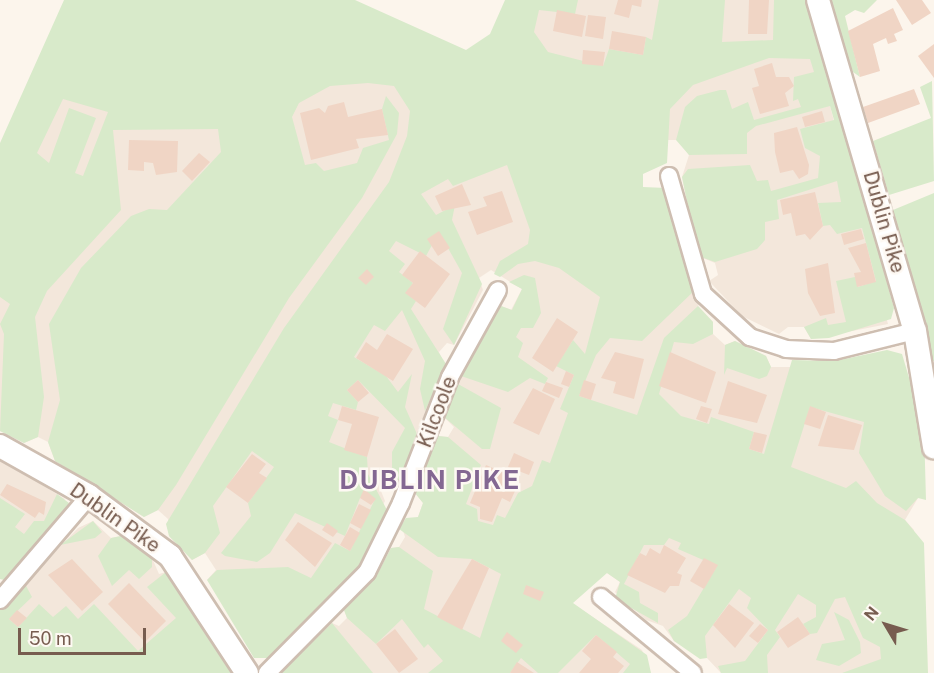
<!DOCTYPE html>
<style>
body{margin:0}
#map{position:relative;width:934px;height:673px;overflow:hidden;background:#fcf5ec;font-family:"Public Sans",sans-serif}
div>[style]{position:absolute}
.residential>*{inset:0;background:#f3e7db}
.green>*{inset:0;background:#d8eaca}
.building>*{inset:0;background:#f0d5c5}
.roads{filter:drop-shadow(2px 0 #cebeb1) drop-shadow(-2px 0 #cebeb1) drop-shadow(0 2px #cebeb1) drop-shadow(0 -2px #cebeb1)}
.street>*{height:16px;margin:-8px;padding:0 8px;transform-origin:8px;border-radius:8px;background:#fff}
.secondary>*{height:22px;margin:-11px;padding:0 11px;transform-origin:11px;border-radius:11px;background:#fff}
span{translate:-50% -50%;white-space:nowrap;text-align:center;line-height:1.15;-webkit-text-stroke:5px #fef9f3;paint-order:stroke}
.street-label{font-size:20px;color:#775c4f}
.district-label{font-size:26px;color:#836792;font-weight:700;letter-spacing:1.5px}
.north{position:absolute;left:856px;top:595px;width:60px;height:60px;-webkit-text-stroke:4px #fef9f3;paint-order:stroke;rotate:308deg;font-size:16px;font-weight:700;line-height:24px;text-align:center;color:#775c4f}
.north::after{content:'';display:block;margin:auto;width:21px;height:27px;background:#775c4f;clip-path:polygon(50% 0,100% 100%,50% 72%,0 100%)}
.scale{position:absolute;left:18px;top:628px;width:128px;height:27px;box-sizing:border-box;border:3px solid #775c4f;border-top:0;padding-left:8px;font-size:18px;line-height:21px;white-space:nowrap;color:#775c4f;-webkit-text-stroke:4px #fef9f3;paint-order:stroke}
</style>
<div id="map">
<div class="residential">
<i style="clip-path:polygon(84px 0,512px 84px,522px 0,795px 0,814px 46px,888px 324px,811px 339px,804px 327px,788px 327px,779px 334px,742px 316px,709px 281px,718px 275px,715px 263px,698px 256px,682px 177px,689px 155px,678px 140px,665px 140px,550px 85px,701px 302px,698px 306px,713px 322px,713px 334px,725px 345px,735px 341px,766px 356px,771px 367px,790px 367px,906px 404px,918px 498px,905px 520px,914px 530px,923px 673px,721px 673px,707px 658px,674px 641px,663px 626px,646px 620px,615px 592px,620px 582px,607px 573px,548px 587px,642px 650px,651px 673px,281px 673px,332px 623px,339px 626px,347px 618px,344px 610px,376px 577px,391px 548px,399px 547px,405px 537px,401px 524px,418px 517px,423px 503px,415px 493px,438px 436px,448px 437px,454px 427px,444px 417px,461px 376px,501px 306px,511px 310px,522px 289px,491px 270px,479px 278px,483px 290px,454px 345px,447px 343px,439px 352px,444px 363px,400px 479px,381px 491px,385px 501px,350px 565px,315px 600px,207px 580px,216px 570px,205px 553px,192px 560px,169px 536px,168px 519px,158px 510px,144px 517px,55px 461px,48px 442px,38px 437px,24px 443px,0 431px,0 178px)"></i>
<i style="clip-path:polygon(0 459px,65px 499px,23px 558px,0 579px)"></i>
<i style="clip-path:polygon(93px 521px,111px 538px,121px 536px,152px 558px,159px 574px,166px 572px,231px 673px,4px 673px,0 608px,78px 528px)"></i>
</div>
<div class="green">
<i style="clip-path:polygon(evenodd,64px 0,355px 0,466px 50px,490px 34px,505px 0,578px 0,575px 14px,539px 10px,534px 32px,548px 52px,603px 66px,609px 49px,643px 55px,646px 37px,652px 40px,659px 0,725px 0,722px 42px,773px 40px,774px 0,808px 0,894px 308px,891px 319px,829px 338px,811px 339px,804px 327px,826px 318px,828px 325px,846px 322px,836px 281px,855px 277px,858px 287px,876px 281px,862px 228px,837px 234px,830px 225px,823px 226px,818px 203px,841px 202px,837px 181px,777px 200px,779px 219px,765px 222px,765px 240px,757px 249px,715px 262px,698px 256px,682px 177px,688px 169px,750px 165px,757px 181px,768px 180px,771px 191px,818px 178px,820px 156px,805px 148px,800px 129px,834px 120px,830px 106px,756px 126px,747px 133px,747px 154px,689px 155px,676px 140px,685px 107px,697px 96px,720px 90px,726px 90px,732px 109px,748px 102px,754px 120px,801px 107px,798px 99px,793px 101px,794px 77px,814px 72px,810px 59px,769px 58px,693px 85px,670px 109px,667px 163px,643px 174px,643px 187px,666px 188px,694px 291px,642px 341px,610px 338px,596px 355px,579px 396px,637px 415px,664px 338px,698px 306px,713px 322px,713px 334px,693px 344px,674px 342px,659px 394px,681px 416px,709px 424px,711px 417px,754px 432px,749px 449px,764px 454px,792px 360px,835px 361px,887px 350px,902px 354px,924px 428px,926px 500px,918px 498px,906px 511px,885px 496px,859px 453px,864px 422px,810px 407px,791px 467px,846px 488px,856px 481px,877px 503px,905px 520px,924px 543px,928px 673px,842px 673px,881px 659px,880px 647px,863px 638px,845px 597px,835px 599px,817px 633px,810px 634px,803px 624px,816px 617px,816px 605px,798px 594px,775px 630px,780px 637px,767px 655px,768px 673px,721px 673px,718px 666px,745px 661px,768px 630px,747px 608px,751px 598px,739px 589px,705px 636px,707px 658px,700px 659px,674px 641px,668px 630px,687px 616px,717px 566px,678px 549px,681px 543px,669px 538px,664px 545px,644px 545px,624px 584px,639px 592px,640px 603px,658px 613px,658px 623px,615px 599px,620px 582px,607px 573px,573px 603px,647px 655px,651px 673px,623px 673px,630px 664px,596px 635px,558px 673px,538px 673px,521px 658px,510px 673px,428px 673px,443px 661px,428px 644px,424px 648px,402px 619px,376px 644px,347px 618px,344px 610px,376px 577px,391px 548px,399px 547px,433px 571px,424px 609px,480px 638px,501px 574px,472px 559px,438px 557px,399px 529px,406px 518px,418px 517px,423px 503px,415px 493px,438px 436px,448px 437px,481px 465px,466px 504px,477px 509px,478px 521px,493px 525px,497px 515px,505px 518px,518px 493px,532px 486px,542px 460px,550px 463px,568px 413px,560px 409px,574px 375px,556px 366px,573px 340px,585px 354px,600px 297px,559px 268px,535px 261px,518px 264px,500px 277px,494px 274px,500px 261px,528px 244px,530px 230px,507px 165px,453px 186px,448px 179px,421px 194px,436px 215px,455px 205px,452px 220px,482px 284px,454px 345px,443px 329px,462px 273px,439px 232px,426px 256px,396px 241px,389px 251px,405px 264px,399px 272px,413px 283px,406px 293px,416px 301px,411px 309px,446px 364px,425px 411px,420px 389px,425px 361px,402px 310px,385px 331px,374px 325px,354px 357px,386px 376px,398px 392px,412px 374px,405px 407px,417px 434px,400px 479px,392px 485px,392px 452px,405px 428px,358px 380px,347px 390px,358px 402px,356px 410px,333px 403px,328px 416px,338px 420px,329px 442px,367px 457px,368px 474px,388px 512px,357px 569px,271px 658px,254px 658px,207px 580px,217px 570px,288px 567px,311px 578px,335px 543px,350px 551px,375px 499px,360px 498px,345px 536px,295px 513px,270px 553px,257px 562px,225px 556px,221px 553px,251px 516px,248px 503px,274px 467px,252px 451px,213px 506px,220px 533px,205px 553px,192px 560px,169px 536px,166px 524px,284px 328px,389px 182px,407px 136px,410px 111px,394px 86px,368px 83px,330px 86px,299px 103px,292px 117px,305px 165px,316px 163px,324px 171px,357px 163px,363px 148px,389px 140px,382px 109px,386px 96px,399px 113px,397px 134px,362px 198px,289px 298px,176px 485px,158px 510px,144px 517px,55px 461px,48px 442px,60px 400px,49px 324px,81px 268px,131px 216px,149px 209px,167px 210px,221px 152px,218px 129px,113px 130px,121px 210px,47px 291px,35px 317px,44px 397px,38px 437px,24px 443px,0 431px,4px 334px,0 324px,10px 304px,0 297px,0 143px,64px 0,63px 99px,108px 112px,83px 176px,75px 173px,96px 118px,69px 108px,49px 163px,37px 153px,63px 99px)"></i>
<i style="clip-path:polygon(828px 0,877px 0,864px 13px,855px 10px,845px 16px,860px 77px,853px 72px)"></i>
<i style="clip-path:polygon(932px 81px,934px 181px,889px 195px,873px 141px,931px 118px,920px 87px)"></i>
<i style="clip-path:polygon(934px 193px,934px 361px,933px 361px,893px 210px)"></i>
<i style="clip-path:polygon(524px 275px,535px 278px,541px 313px,533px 328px,521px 328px,516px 337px,523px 343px,518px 357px,548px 378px,545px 384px,530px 378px,508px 392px,461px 376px,490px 320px,501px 306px,512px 310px,522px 289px,509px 282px)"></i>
<i style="clip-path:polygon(735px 341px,766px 356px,771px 367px,767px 376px,759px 379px,727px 368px,724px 375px,725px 345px)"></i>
<i style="clip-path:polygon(458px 384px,501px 408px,490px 449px,482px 449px,444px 417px)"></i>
<i style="clip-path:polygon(57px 494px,69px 503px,63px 518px,8px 581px,0 579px,0 498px,25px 514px,15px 527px,24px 534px,34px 521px,44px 521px)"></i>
<i style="clip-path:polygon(93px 521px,102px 532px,95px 538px,60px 545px)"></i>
<i style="clip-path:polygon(121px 536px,152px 558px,152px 567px,139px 579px,129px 570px,112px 586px,98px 556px,111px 538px)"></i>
<i style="clip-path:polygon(166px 572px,231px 673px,0 673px,0 608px,24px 582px,32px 597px,9px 619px,18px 627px,39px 604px,53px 617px,66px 606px,78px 619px,94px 604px,138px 651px,176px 618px,147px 587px)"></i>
<i style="clip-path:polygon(834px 612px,849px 620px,860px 642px,861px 653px,839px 666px,816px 660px,822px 644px,845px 640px)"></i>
<i style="clip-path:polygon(332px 623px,373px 673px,281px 673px,283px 670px)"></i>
</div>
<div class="building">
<i style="clip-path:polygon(618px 0,642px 0,641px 7px,632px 5px,629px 18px,614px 14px)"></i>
<i style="clip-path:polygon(749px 0,769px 0,767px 34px,748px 34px)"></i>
<i style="clip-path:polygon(896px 0,922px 0,931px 13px,912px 25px)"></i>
<i style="clip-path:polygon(893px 8px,903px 30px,894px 34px,897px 41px,888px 44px,886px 38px,873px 44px,880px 71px,860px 77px,848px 31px)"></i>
<i style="clip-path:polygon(557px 10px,586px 16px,582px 37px,553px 31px)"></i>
<i style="clip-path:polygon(588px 15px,606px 17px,603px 39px,585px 36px)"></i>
<i style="clip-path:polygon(612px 31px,646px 37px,643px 55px,609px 49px)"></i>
<i style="clip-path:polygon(934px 44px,934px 78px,918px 56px)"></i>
<i style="clip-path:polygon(583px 50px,605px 52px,603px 66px,582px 64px)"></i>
<i style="clip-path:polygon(772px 63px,776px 77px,789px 77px,794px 86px,785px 93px,789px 106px,760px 114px,752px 88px,759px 86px,754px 69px)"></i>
<i style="clip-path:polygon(914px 89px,920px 104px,868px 123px,863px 107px)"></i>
<i style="clip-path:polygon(344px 102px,348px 117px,382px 109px,388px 135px,356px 139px,359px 148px,311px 160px,300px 113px,319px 108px,325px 113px,328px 106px)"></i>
<i style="clip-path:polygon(822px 111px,825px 122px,805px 127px,802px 117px)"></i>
<i style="clip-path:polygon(797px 127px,809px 165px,808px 174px,799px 179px,793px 170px,780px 173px,775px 152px,774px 133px)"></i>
<i style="clip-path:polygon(129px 140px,178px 141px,177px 172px,156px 175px,153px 163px,144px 162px,144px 171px,128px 170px)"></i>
<i style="clip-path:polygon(199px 153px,210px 162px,192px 181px,182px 171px)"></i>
<i style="clip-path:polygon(462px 184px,471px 205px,442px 211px,435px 196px)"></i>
<i style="clip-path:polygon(502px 191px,513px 222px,477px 235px,468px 212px,487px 206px,483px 197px)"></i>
<i style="clip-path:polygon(815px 192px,823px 226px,810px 240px,805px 234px,796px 236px,791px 213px,783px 215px,780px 200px)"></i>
<i style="clip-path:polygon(861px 229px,864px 239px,844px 245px,841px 234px)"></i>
<i style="clip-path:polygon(439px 231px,450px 248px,438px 256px,427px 239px)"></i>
<i style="clip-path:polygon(866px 243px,876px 282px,857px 287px,854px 273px,861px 272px,848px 248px)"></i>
<i style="clip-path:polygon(420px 251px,450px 274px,425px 308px,405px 293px,413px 283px,402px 275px)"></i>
<i style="clip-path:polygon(828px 263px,835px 313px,820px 316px,808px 293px,805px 269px)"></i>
<i style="clip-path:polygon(367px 269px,374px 277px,366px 285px,358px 278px)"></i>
<i style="clip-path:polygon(557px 318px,578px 332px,553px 372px,532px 358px)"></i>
<i style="clip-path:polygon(387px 334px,413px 349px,393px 381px,356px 358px,366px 342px,377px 350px)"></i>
<i style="clip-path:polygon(615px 352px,644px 359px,634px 399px,613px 393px,616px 382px,601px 378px)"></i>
<i style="clip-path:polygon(670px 352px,716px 372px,706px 403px,659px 386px)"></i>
<i style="clip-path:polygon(566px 371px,574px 375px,569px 387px,561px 384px)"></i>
<i style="clip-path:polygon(358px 380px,369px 393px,358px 402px,347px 390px)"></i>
<i style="clip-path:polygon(584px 380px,596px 384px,591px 400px,579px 396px)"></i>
<i style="clip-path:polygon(728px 381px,767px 395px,757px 423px,718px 414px)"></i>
<i style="clip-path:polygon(546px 382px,563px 388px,559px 398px,542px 391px)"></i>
<i style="clip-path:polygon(533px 388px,555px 399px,539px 435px,513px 423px)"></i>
<i style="clip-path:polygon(342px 406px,379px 417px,367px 457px,344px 450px,352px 424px,338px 420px)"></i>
<i style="clip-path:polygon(701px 406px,712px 409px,707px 423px,696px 419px)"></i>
<i style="clip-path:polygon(810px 406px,826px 412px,820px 429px,804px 424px)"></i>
<i style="clip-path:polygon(828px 415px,862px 425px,854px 450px,818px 446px)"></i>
<i style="clip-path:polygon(754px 432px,767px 435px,762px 453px,749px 449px)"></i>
<i style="clip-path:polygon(514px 453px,534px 462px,529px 475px,508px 467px)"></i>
<i style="clip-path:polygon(252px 454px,266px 464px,259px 473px,267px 478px,248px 503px,226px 487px)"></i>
<i style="clip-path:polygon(486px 465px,512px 476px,507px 488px,515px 491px,510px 502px,502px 498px,492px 522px,480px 519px,480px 507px,470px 503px)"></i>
<i style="clip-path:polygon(7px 484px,46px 502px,44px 515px,39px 512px,35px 518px,0 495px)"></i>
<i style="clip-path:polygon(364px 489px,376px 499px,371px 505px,360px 498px)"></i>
<i style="clip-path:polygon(359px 504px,371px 510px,361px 529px,350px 523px)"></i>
<i style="clip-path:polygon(298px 522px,332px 543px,315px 567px,285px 540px)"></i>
<i style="clip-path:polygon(327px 523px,338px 531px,333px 537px,322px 530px)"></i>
<i style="clip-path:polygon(350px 527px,360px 533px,350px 551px,340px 545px)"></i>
<i style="clip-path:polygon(664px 545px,686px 558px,677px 573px,682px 575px,679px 586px,670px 586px,665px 593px,627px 575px,640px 553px,646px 556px,650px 548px,660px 554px)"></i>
<i style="clip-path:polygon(704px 558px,718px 565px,704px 589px,690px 581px)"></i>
<i style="clip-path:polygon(72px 559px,103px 592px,82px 611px,48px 575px)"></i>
<i style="clip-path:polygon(472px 559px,489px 568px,462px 630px,437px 617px)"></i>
<i style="clip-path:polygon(129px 583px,166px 621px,145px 642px,108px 604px)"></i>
<i style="clip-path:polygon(526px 585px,544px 592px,540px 601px,523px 594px)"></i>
<i style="clip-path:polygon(729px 604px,754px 623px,735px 648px,713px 625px)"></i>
<i style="clip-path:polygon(17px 610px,27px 618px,18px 627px,9px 619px)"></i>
<i style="clip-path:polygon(798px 617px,810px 634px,788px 648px,777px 632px)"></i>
<i style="clip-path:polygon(760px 624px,768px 630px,758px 643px,749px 636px)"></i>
<i style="clip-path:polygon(395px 629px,418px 659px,399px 673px,376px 644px)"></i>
<i style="clip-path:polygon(507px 632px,523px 645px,516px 653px,501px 641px)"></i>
<i style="clip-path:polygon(596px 635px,617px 652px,613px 657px,624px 666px,618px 673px,579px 673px,591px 659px,582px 651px)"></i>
<i style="clip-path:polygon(517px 662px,534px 673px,510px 673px)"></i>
</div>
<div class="roads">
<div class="street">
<i style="left:669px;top:176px;width:123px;rotate:73.9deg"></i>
<i style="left:703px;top:294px;width:64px;rotate:42.5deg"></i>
<i style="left:750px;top:337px;width:38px;rotate:18deg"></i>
<i style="left:786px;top:349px;width:48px;rotate:2.4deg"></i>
<i style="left:834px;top:351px;width:83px;rotate:-13.9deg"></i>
<i style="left:601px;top:597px;width:119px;rotate:39.6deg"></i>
<i style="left:0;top:600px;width:137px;rotate:-49.4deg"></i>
<i style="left:267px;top:673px;width:142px;rotate:-45.3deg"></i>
<i style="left:367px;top:572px;width:77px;rotate:-63.8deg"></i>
<i style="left:401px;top:503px;width:135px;rotate:-68.7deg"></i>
<i style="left:450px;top:377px;width:99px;rotate:-61.1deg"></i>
</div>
<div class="secondary">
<i style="left:818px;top:0;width:345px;rotate:73.7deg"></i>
<i style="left:915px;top:331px;width:118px;rotate:80.7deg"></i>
<i style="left:0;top:446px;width:102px;rotate:29.3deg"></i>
<i style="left:89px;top:496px;width:101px;rotate:36.5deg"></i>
<i style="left:170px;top:556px;width:140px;rotate:56.7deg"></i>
</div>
</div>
<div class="street-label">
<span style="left:884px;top:222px;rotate:74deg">Dublin Pike</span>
<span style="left:437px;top:412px;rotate:-69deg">Kilcoole</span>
<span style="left:115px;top:518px;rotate:35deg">Dublin Pike</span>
</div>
<div class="district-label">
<span style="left:430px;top:480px">DUBLIN PIKE</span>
</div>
<div class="north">N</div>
<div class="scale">50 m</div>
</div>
